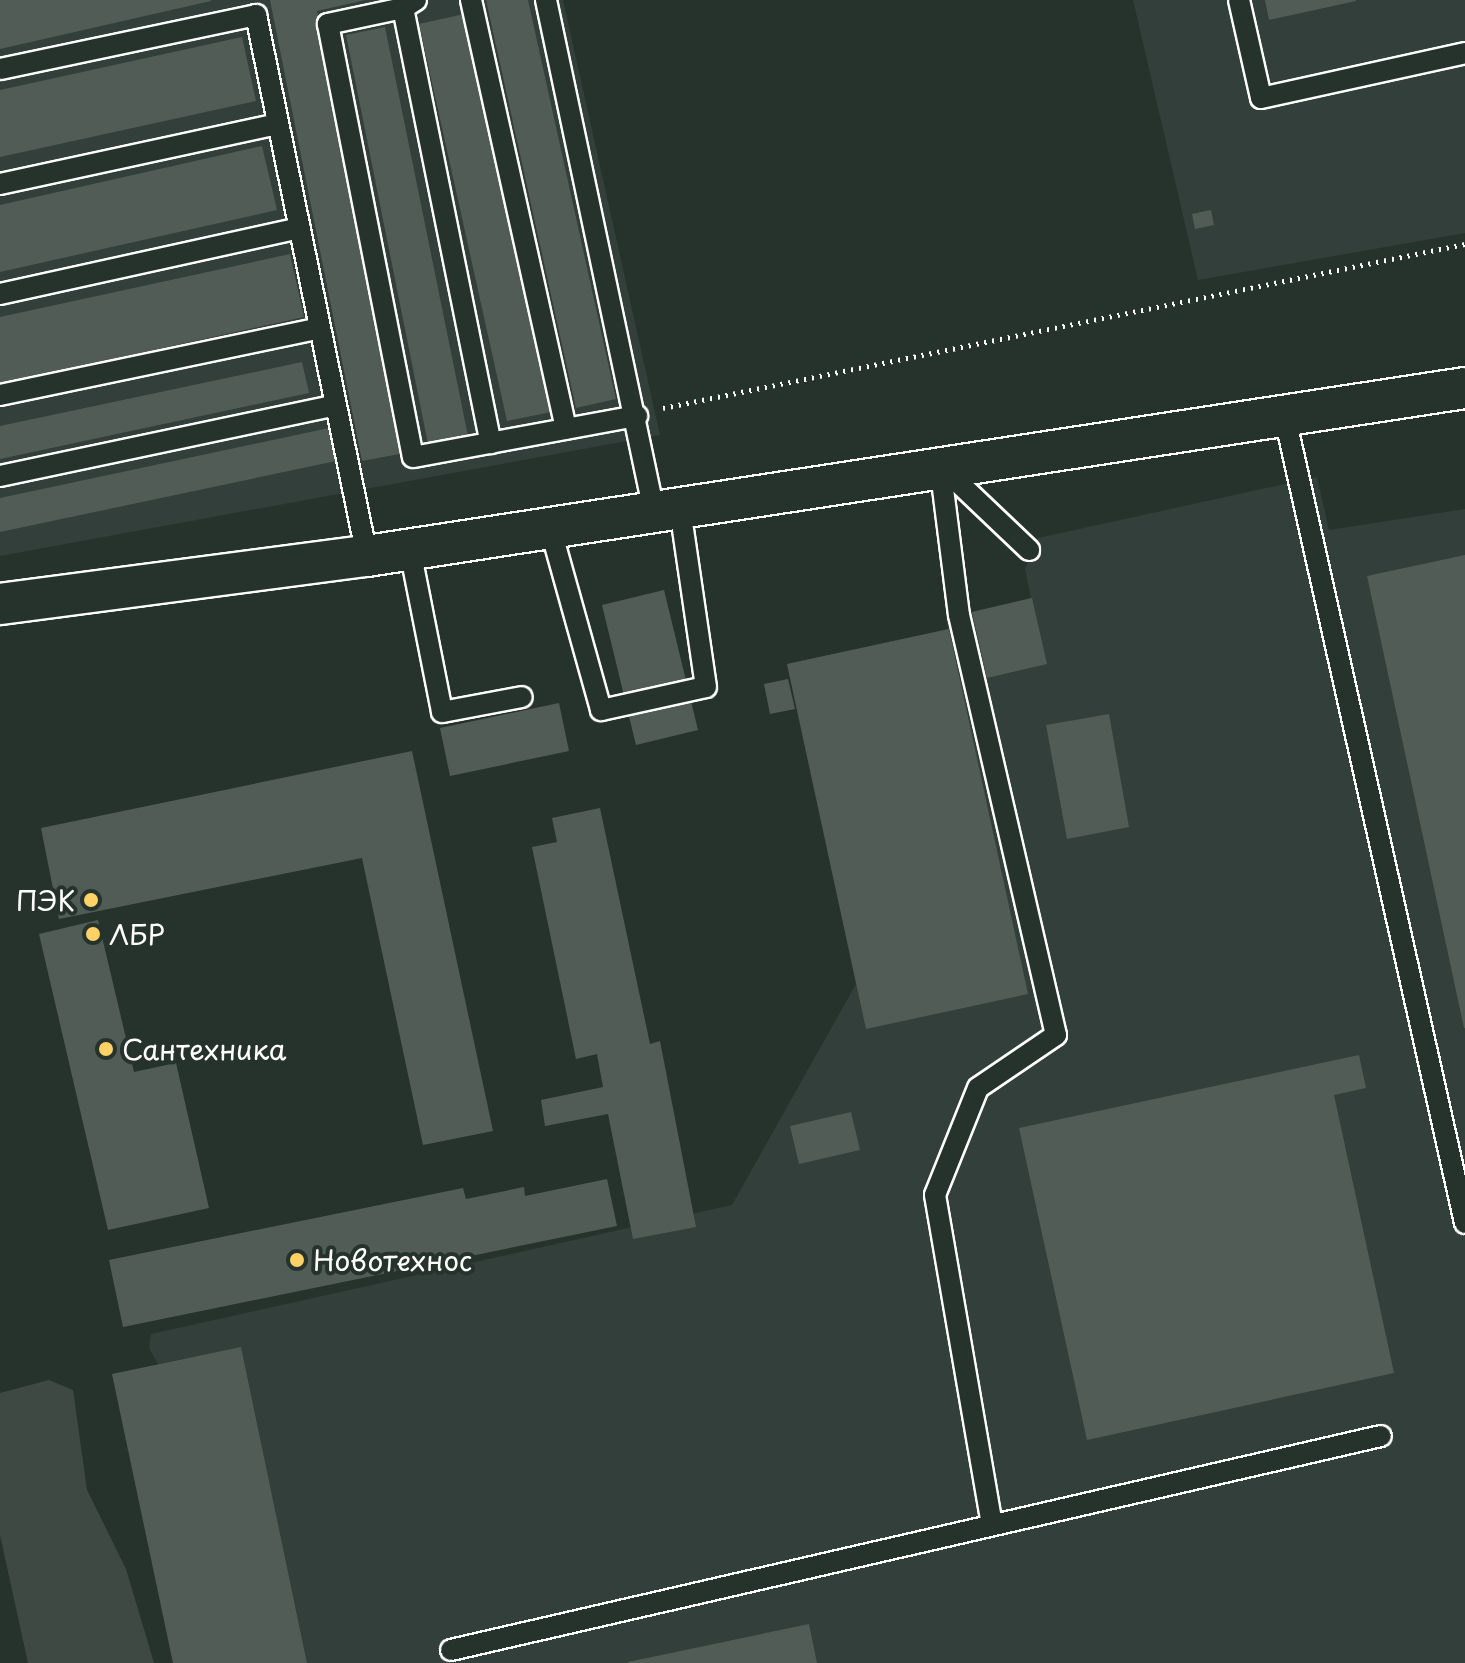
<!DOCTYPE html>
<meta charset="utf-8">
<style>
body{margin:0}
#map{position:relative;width:1465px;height:1663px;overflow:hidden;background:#26332d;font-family:"Playpen Sans",sans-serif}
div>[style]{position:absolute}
.built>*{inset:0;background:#333f3a}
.green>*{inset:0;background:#3e4944}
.building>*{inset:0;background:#515c57}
.path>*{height:5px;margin-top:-2.5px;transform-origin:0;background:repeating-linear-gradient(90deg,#fff 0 2px,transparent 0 8px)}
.roads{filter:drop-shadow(2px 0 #fff) drop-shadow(-2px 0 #fff) drop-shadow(0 2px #fff) drop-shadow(0 -2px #fff)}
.lane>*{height:20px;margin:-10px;padding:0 10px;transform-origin:10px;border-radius:10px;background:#26332d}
.street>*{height:40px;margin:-20px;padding:0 20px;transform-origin:20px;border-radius:20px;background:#26332d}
.dots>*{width:22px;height:22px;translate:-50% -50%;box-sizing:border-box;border:4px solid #26332d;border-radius:50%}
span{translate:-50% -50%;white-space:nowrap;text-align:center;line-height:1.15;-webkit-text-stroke:8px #26332d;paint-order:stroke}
.poi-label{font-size:28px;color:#fff}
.right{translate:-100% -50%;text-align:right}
.left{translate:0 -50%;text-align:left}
</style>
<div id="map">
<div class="built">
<i style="clip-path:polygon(0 0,563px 0,660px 435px,0 556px)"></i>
<i style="clip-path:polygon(1133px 0,1465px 0,1465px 233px,1198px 280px)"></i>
<i style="clip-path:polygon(1317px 477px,1329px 530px,1465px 509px,1465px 1663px,307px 1663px,241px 1348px,158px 1364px,149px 1348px,151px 1334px,732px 1205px,856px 984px,787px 664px,948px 629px,946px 618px,1031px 598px,1025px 569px,1038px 538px)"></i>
</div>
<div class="green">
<i style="clip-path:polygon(49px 1380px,73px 1390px,87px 1490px,126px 1569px,154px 1663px,28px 1663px,0 1535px,0 1393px)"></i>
</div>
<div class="building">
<i style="clip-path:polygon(0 0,211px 0,211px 1px,0 49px)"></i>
<i style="clip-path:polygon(270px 0,365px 0,317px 11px,405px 453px,362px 461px)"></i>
<i style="clip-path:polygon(486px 0,528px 0,616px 399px,576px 408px)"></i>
<i style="clip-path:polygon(1265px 0,1356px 0,1356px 1px,1269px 20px)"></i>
<i style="clip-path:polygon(464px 14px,551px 412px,507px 421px,419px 24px)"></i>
<i style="clip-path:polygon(385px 27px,469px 441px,429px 449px,346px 35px)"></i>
<i style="clip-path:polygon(242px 37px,256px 101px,0 157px,0 90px)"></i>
<i style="clip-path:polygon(262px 146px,277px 210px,0 272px,0 205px)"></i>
<i style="clip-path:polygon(1211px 210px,1214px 225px,1195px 229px,1192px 214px)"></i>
<i style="clip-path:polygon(290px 254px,304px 317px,0 384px,0 317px)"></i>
<i style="clip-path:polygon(302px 362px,309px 393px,0 459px,0 426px)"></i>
<i style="clip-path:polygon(329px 428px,336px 461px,0 532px,0 498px)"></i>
<i style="clip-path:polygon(1465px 555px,1465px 1028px,1464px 1028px,1367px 576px)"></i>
<i style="clip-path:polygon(664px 590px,698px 730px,636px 745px,602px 605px)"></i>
<i style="clip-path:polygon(1032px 598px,1047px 664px,987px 678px,972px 612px)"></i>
<i style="clip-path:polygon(949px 629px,1028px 994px,866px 1029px,787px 664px)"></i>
<i style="clip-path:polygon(788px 679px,795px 709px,770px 714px,764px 684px)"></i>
<i style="clip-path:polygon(559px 703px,569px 751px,450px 776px,440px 728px)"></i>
<i style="clip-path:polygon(1109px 714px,1129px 827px,1067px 839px,1046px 725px)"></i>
<i style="clip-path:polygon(412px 751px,493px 1131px,423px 1145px,362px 858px,59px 919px,41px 828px)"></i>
<i style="clip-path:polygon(600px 808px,650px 1044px,660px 1041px,696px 1227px,633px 1239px,608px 1114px,545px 1126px,541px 1100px,603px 1087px,597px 1054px,576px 1059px,532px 847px,557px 842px,552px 818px)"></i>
<i style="clip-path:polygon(98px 920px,134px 1072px,176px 1063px,209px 1208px,108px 1230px,39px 934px)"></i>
<i style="clip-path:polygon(1359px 1055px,1366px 1088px,1334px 1095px,1394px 1373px,1087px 1440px,1019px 1128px)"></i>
<i style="clip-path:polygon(851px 1112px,860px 1150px,799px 1164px,790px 1126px)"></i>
<i style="clip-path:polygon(607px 1179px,617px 1226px,123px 1327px,109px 1260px,463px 1188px,466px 1199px,524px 1187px,525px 1196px)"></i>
<i style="clip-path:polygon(241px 1347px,307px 1663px,173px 1663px,112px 1374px)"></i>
<i style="clip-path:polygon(809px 1624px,817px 1663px,628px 1663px,628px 1662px)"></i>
</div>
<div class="path">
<i style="left:663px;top:408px;width:819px;rotate:-11.56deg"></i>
</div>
<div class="roads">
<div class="lane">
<i style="left:416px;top:0;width:15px;rotate:148deg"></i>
<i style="left:403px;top:8px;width:77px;rotate:168deg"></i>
<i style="left:328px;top:24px;width:441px;rotate:78.9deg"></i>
<i style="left:413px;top:457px;width:228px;rotate:-10.4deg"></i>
<i style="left:471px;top:0;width:439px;rotate:77.5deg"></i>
<i style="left:546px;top:0;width:522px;rotate:78.07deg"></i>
<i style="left:1239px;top:0;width:100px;rotate:77.3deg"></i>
<i style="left:1261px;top:98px;width:209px;rotate:-12.4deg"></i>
<i style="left:403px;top:8px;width:444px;rotate:78.6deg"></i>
<i style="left:0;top:69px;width:262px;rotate:-11.9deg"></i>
<i style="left:256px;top:15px;width:552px;rotate:78.41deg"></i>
<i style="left:0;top:184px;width:284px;rotate:-12.2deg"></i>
<i style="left:0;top:294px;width:307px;rotate:-12.4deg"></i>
<i style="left:0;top:395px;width:327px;rotate:-11.8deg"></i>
<i style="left:1284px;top:413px;width:830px;rotate:77.4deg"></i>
<i style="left:940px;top:465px;width:151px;rotate:82.8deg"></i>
<i style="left:959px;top:615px;width:431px;rotate:77deg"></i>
<i style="left:1056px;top:1035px;width:94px;rotate:145.8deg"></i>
<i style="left:978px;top:1088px;width:115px;rotate:111.9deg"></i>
<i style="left:935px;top:1195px;width:335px;rotate:80.2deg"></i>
<i style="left:943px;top:468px;width:119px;rotate:43.6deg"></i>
<i style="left:0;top:476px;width:343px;rotate:-11.9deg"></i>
<i style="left:550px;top:527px;width:190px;rotate:74.4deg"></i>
<i style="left:601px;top:710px;width:107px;rotate:-12.4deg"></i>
<i style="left:706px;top:687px;width:181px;rotate:-98.3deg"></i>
<i style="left:410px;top:550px;width:165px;rotate:78.8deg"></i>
<i style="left:442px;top:712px;width:81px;rotate:-10.6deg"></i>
<i style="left:451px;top:1650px;width:954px;rotate:-12.96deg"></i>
</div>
<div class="street">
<i style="left:0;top:604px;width:370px;rotate:-7.5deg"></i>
<i style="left:367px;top:556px;width:1111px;rotate:-8.7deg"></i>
</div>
</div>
<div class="dots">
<i style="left:91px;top:900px;background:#ffd166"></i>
<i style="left:93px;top:934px;background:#ffd166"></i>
<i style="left:106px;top:1049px;background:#ffd166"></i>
<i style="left:297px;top:1260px;background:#ffd166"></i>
</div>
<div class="poi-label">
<span class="right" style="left:75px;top:900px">ПЭК</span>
<span class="left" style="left:109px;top:934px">ЛБР</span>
<span class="left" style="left:122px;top:1049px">Сантехника</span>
<span class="left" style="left:313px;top:1260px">Новотехнос</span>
</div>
</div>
